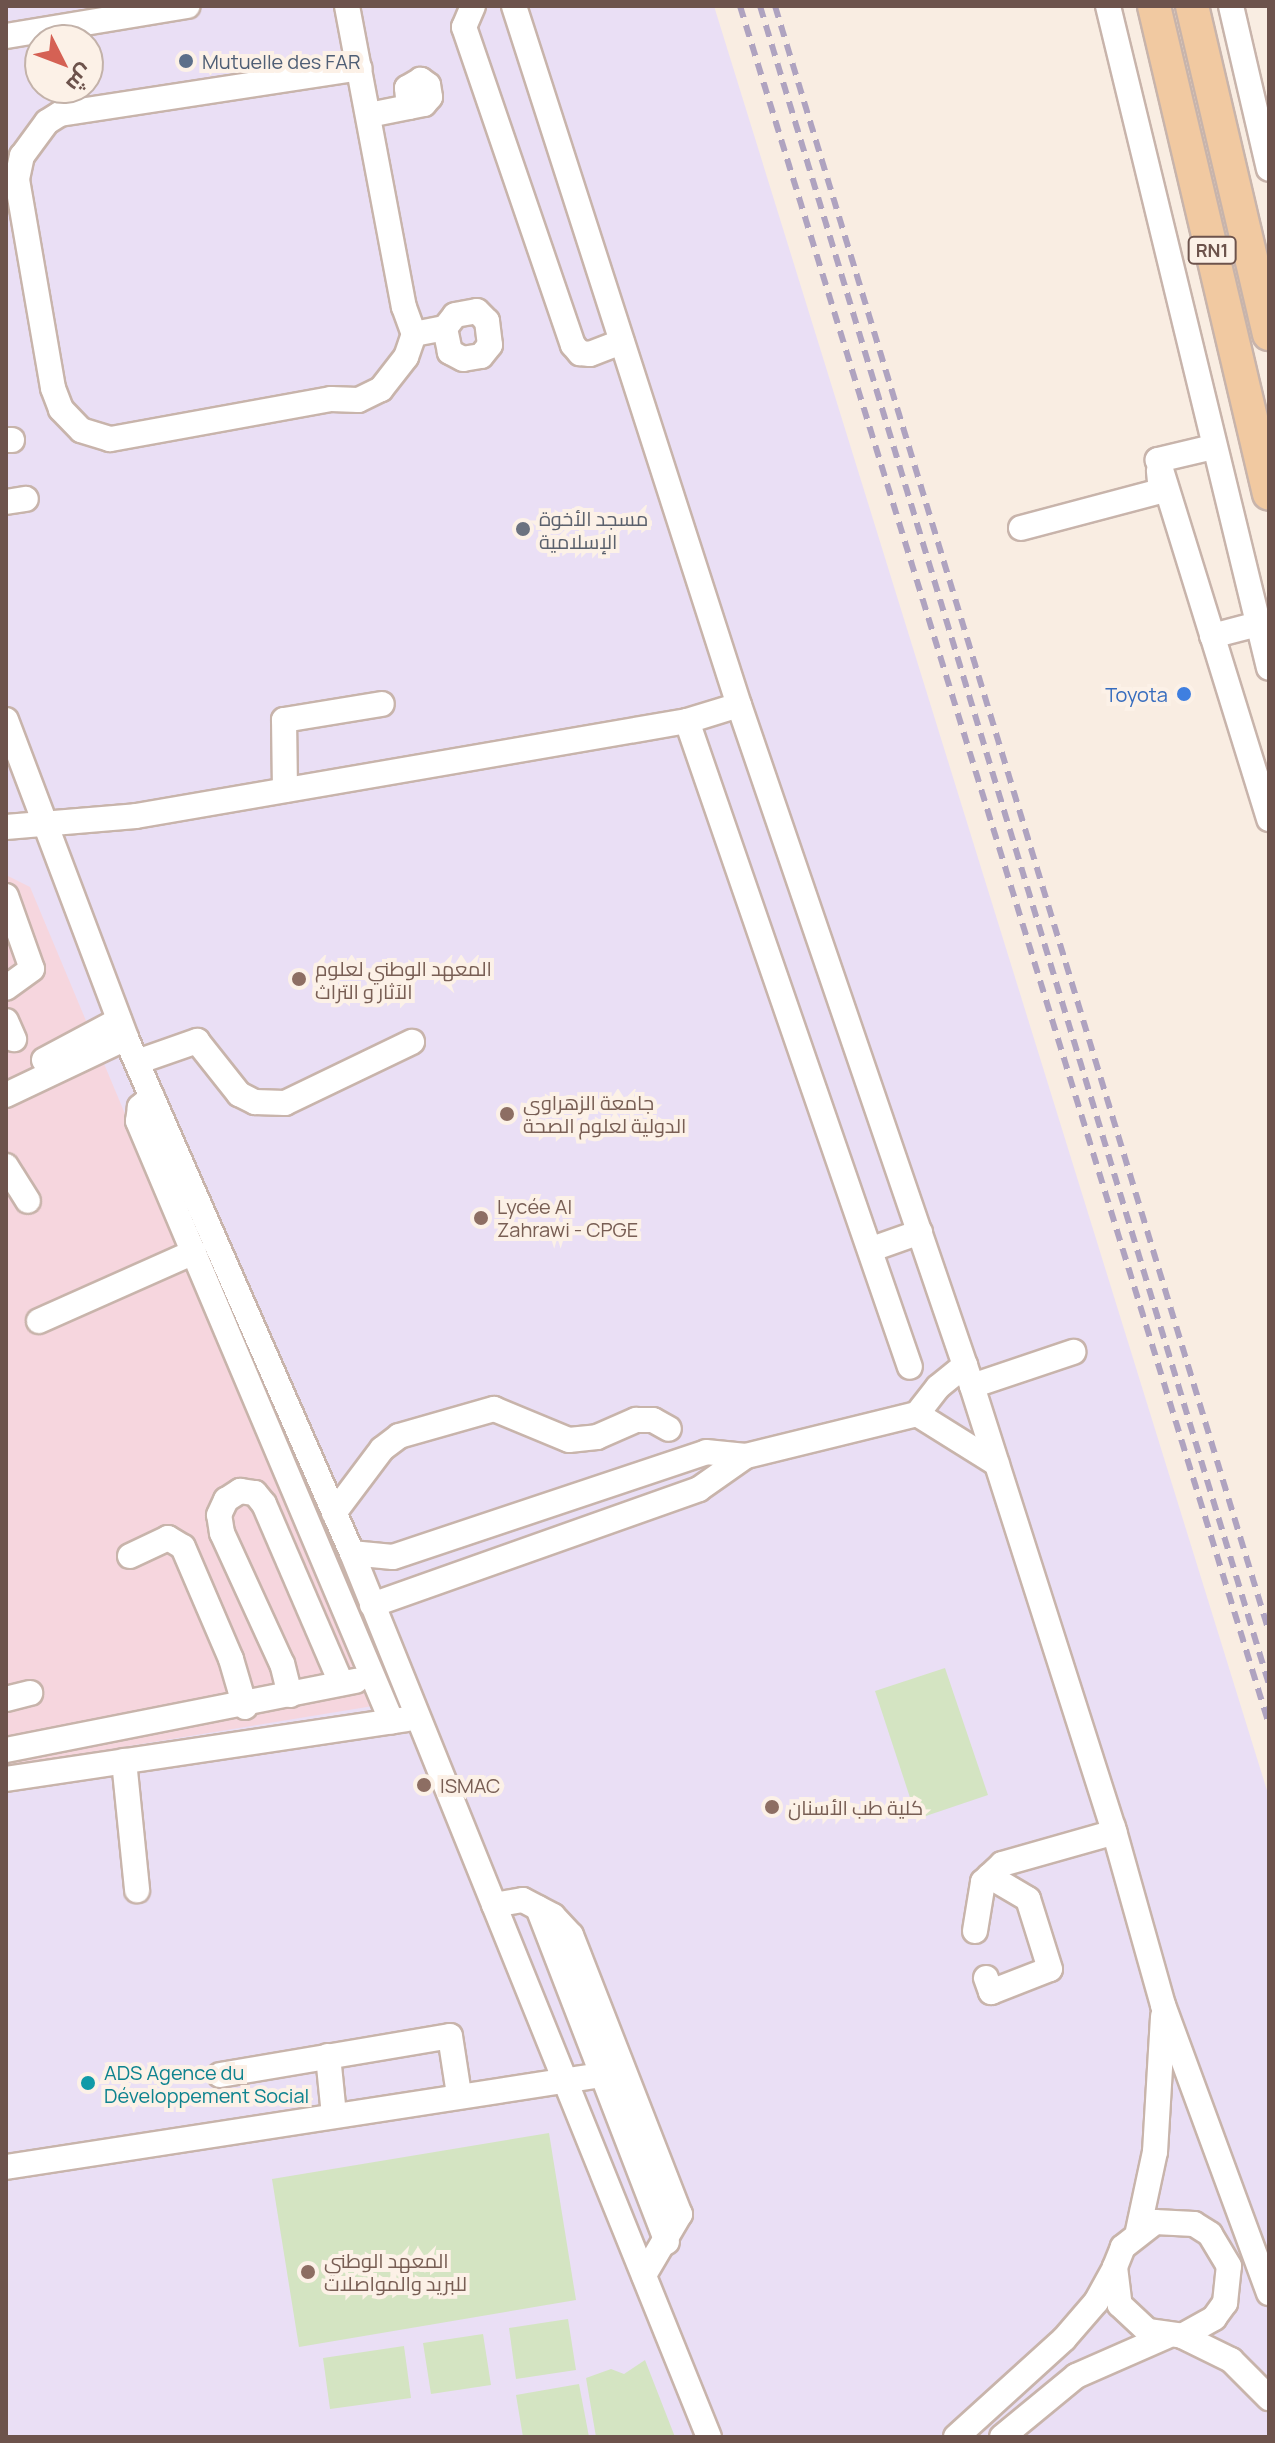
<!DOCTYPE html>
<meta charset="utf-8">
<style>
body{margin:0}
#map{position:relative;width:1275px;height:2443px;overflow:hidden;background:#f9ede2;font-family:Manrope,Cairo,sans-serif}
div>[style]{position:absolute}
.education>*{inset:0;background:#eadff5}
.medical>*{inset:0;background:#f6d6de}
.green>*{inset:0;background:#d4e4c2}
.roads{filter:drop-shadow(2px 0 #c8b4ab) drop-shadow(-2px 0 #c8b4ab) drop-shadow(0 2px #c8b4ab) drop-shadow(0 -2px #c8b4ab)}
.minor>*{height:24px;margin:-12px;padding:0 12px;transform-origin:12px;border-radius:12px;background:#fff}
.major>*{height:32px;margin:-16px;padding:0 16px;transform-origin:16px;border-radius:16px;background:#f1c9a1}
.rail>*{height:6px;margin-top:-3px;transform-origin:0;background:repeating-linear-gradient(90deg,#afa3c0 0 12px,transparent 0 20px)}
.dots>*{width:22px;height:22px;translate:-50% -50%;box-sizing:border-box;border:4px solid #fcf1e7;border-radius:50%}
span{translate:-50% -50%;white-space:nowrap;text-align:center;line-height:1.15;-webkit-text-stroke:8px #fcf1e7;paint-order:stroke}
.shield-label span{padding:2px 6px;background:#fcf1e7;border:2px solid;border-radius:6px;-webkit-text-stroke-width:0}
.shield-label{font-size:18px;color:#6d534c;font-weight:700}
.service-label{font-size:20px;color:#4e5e75}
.left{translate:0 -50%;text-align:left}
.worship-label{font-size:20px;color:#5b616d}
.shop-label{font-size:20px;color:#366cbe}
.right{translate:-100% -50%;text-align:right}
.education-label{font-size:20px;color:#785e54}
.culture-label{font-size:20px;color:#0d838f}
.frame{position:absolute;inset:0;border:8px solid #6d534c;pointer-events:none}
.north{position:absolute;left:24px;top:24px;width:80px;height:80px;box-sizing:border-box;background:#fcf1e7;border:2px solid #c3b2a9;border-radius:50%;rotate:132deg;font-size:22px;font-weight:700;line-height:32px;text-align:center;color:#6d534c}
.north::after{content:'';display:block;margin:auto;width:28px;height:36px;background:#d56154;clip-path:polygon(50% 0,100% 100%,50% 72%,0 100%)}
</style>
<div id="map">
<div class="education">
<i style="clip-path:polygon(evenodd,6px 6px,714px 6px,1269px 1797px,1269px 2437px,6px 2437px,6px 6px,40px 40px,88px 40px,88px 88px,40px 88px,40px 40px)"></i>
</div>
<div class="medical">
<i style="clip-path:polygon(6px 875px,30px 887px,373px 1706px,6px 1766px)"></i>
</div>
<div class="green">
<i style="clip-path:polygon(945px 1668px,988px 1795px,917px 1819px,875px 1691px)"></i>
<i style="clip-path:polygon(549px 2133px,576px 2300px,299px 2347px,272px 2179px)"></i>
<i style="clip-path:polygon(568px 2319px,576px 2370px,516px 2379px,509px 2328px)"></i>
<i style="clip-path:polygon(483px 2334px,491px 2385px,431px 2394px,423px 2343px)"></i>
<i style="clip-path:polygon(404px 2346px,411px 2398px,330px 2409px,323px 2358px)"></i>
<i style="clip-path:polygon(645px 2360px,675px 2437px,596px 2437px,586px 2378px,611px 2369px,624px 2374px)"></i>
<i style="clip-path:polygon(579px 2384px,589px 2437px,523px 2437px,516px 2395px)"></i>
</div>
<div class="roads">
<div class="minor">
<i style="left:347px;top:6px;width:306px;rotate:79.3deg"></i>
<i style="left:404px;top:307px;width:29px;rotate:70deg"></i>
<i style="left:414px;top:334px;width:24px;rotate:109deg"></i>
<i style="left:406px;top:357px;width:41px;rotate:128deg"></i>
<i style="left:381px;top:389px;width:25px;rotate:154deg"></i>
<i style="left:358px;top:400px;width:27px;rotate:-178deg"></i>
<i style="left:331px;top:399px;width:225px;rotate:169.7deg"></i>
<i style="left:110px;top:439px;width:30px;rotate:-163deg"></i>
<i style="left:81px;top:430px;width:29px;rotate:-134deg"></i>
<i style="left:61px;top:409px;width:22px;rotate:-111deg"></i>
<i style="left:53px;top:388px;width:212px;rotate:-99.8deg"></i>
<i style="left:17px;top:179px;width:24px;rotate:-78deg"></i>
<i style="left:22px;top:156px;width:42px;rotate:-53.7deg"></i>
<i style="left:47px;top:122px;width:15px;rotate:-32deg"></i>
<i style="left:60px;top:114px;width:303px;rotate:-8.7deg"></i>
<i style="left:473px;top:6px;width:23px;rotate:113deg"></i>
<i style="left:464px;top:27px;width:336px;rotate:71.1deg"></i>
<i style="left:573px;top:345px;width:11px;rotate:49deg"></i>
<i style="left:580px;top:353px;width:10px;rotate:6deg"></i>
<i style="left:590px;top:354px;width:34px;rotate:-21deg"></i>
<i style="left:514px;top:6px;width:734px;rotate:72.16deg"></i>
<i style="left:739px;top:705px;width:720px;rotate:71.11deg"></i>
<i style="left:972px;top:1386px;width:463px;rotate:72.3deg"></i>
<i style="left:1113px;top:1827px;width:185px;rotate:74.3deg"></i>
<i style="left:1163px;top:2005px;width:307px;rotate:69.8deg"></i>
<i style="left:1108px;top:6px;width:681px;rotate:76.33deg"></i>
<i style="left:1231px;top:6px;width:167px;rotate:76.9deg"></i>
<i style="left:6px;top:36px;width:184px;rotate:-9.4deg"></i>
<i style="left:369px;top:115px;width:56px;rotate:-11.3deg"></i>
<i style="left:424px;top:104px;width:9px;rotate:-49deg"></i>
<i style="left:430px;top:97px;width:12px;rotate:-99deg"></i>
<i style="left:428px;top:85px;width:9px;rotate:-144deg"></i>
<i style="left:421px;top:80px;width:16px;rotate:150deg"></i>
<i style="left:407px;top:88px;width:19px;rotate:84deg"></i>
<i style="left:414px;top:334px;width:32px;rotate:-11deg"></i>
<i style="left:445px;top:328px;width:16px;rotate:-52deg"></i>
<i style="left:455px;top:315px;width:22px;rotate:-10deg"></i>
<i style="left:477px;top:311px;width:14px;rotate:45deg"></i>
<i style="left:487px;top:321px;width:24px;rotate:83deg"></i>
<i style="left:490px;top:345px;width:14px;rotate:129deg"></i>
<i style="left:481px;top:356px;width:18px;rotate:171deg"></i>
<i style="left:463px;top:359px;width:15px;rotate:-152deg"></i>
<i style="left:450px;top:352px;width:25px;rotate:-102deg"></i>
<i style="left:6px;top:440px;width:6px"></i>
<i style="left:1213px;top:447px;width:57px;rotate:166.7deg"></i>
<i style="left:1158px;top:460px;width:376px;rotate:72.8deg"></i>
<i style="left:6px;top:502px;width:20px;rotate:-9deg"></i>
<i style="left:1021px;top:528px;width:145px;rotate:-14.8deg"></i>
<i style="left:1161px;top:491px;width:20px;rotate:-96deg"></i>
<i style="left:1212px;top:636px;width:48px;rotate:-14.6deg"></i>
<i style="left:6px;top:720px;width:340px;rotate:69.3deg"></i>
<i style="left:126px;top:1038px;width:562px;rotate:66.31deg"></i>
<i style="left:352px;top:1553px;width:953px;rotate:68.01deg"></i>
<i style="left:687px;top:721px;width:683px;rotate:70.96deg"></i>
<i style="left:285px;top:790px;width:70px;rotate:-90.8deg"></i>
<i style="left:284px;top:720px;width:99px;rotate:-9.3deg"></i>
<i style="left:6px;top:827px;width:130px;rotate:-4.8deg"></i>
<i style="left:136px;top:816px;width:559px;rotate:-9.78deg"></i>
<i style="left:687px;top:721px;width:54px;rotate:-17.1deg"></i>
<i style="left:6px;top:896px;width:77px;rotate:70.4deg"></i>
<i style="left:32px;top:969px;width:32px;rotate:144deg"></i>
<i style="left:6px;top:1021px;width:20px;rotate:66deg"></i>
<i style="left:44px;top:1060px;width:85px;rotate:-28.1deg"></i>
<i style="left:137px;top:1062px;width:64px;rotate:-19.3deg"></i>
<i style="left:197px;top:1041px;width:68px;rotate:51.6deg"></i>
<i style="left:239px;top:1094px;width:18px;rotate:27deg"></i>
<i style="left:255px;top:1102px;width:30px;rotate:2deg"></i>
<i style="left:285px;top:1103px;width:141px;rotate:-25.7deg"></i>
<i style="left:6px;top:1095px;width:133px;rotate:-25.4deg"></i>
<i style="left:152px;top:1097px;width:16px;rotate:140deg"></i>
<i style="left:140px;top:1107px;width:14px;rotate:98deg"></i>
<i style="left:138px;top:1121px;width:652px;rotate:67.09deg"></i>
<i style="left:6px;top:1166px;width:41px;rotate:57.8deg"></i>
<i style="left:872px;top:1249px;width:51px;rotate:-19.5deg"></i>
<i style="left:39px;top:1321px;width:170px;rotate:-24deg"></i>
<i style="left:972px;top:1386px;width:107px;rotate:-18.6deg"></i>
<i style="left:917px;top:1414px;width:94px;rotate:32deg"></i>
<i style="left:334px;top:1513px;width:80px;rotate:-53.1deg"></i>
<i style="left:382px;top:1449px;width:21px;rotate:-37deg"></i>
<i style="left:399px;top:1436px;width:99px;rotate:-15.9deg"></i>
<i style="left:494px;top:1409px;width:81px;rotate:22.5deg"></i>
<i style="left:569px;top:1440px;width:28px;rotate:-6deg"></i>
<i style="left:597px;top:1437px;width:43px;rotate:-23.6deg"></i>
<i style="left:636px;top:1420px;width:17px"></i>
<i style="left:653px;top:1420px;width:18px;rotate:29deg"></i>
<i style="left:352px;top:1553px;width:41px;rotate:5.6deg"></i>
<i style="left:393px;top:1557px;width:330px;rotate:-18.5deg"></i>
<i style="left:706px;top:1452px;width:40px;rotate:5.7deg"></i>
<i style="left:130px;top:1556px;width:42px;rotate:-25.3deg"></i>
<i style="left:168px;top:1538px;width:17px;rotate:31deg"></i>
<i style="left:183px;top:1547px;width:122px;rotate:66.8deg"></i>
<i style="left:231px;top:1659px;width:50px;rotate:73.7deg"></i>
<i style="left:372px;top:1605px;width:347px;rotate:-19.5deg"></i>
<i style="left:699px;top:1489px;width:57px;rotate:-35.1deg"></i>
<i style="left:746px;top:1456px;width:176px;rotate:-13.8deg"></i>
<i style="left:917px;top:1414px;width:34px;rotate:-52deg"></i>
<i style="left:938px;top:1387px;width:35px;rotate:-39deg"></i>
<i style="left:290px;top:1695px;width:32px;rotate:-104deg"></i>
<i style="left:282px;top:1664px;width:144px;rotate:-114.6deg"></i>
<i style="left:222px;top:1533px;width:18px;rotate:-99deg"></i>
<i style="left:219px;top:1515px;width:17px;rotate:-65deg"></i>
<i style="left:226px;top:1500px;width:17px;rotate:-33deg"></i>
<i style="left:240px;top:1491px;width:15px;rotate:8deg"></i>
<i style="left:255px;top:1493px;width:14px;rotate:51deg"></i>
<i style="left:264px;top:1504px;width:195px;rotate:66.7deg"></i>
<i style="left:6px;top:1699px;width:25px;rotate:-14deg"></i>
<i style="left:6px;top:1750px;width:357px;rotate:-11.2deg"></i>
<i style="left:124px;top:1761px;width:130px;rotate:84.2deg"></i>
<i style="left:6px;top:1779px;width:405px;rotate:-8.5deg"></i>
<i style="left:494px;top:1905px;width:29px;rotate:-10deg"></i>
<i style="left:523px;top:1900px;width:34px;rotate:28deg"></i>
<i style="left:553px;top:1916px;width:26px;rotate:47deg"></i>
<i style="left:571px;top:1935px;width:300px;rotate:68.7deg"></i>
<i style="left:680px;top:2214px;width:71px;rotate:120.5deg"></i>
<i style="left:538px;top:1908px;width:358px;rotate:68.9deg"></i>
<i style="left:975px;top:1931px;width:50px;rotate:-80.7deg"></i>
<i style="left:983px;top:1882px;width:26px;rotate:-43deg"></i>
<i style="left:1002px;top:1864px;width:117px;rotate:-15.8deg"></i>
<i style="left:986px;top:1978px;width:15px;rotate:70deg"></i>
<i style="left:991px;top:1992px;width:63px;rotate:-21.3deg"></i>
<i style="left:1050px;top:1969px;width:73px;rotate:-107.4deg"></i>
<i style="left:1028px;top:1899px;width:45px;rotate:-149.5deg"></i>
<i style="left:328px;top:2056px;width:59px;rotate:84.2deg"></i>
<i style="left:220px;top:2075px;width:233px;rotate:-9.6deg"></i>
<i style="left:450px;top:2036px;width:59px;rotate:81.2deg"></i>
<i style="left:6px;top:2167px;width:603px;rotate:-8.78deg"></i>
<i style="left:1138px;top:2231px;width:81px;rotate:-77.9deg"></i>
<i style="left:1155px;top:2152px;width:136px;rotate:-86.6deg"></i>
<i style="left:1182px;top:2336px;width:37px;rotate:-29deg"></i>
<i style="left:1214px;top:2318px;width:19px;rotate:-54deg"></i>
<i style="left:1225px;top:2303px;width:37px;rotate:-84deg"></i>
<i style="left:1229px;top:2266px;width:37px;rotate:-121deg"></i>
<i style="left:1210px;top:2234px;width:19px;rotate:-148deg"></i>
<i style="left:1194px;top:2224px;width:39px;rotate:-177deg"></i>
<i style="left:1155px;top:2222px;width:41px;rotate:142deg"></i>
<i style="left:1123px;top:2247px;width:22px;rotate:112deg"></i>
<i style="left:1115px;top:2267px;width:38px;rotate:83deg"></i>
<i style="left:1120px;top:2305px;width:38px;rotate:43deg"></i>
<i style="left:1148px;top:2331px;width:34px;rotate:8deg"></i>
<i style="left:1182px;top:2336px;width:55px;rotate:26.1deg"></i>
<i style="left:1231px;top:2360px;width:54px;rotate:45deg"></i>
<i style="left:956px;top:2437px;width:146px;rotate:-42.2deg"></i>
<i style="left:1064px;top:2339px;width:49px;rotate:-49.1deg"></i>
<i style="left:1096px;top:2302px;width:37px;rotate:-61deg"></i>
<i style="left:1002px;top:2437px;width:96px;rotate:-39.5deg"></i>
<i style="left:1076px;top:2376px;width:99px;rotate:-23.7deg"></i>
</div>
<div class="major">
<i style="left:1154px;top:6px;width:501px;rotate:76.74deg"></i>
<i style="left:1192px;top:6px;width:337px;rotate:76.8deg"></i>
</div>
</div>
<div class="rail">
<i style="left:740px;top:6px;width:1799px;rotate:72.89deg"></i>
<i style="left:760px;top:6px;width:1754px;rotate:73.13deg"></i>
<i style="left:775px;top:6px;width:1699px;rotate:73.1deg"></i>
</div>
<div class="dots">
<i style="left:186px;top:61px;background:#5c6f8a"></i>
<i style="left:523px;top:529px;background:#6b7280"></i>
<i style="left:1184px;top:694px;background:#3f7fe0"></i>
<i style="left:299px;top:979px;background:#8d6e63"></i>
<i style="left:507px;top:1114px;background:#8d6e63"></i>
<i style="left:481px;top:1218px;background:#8d6e63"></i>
<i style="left:424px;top:1785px;background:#8d6e63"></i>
<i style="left:772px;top:1807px;background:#8d6e63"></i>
<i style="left:88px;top:2083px;background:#0f9aa8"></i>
<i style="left:308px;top:2272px;background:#8d6e63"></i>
</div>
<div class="shield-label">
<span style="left:1212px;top:250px">RN1</span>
</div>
<div class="service-label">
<span class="left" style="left:202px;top:61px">Mutuelle des FAR</span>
</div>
<div class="worship-label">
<span class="left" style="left:539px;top:530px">مسجد الأخوة<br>الإسلامية</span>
</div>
<div class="shop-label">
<span class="right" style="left:1168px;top:694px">Toyota</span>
</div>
<div class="education-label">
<span class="left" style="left:315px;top:980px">المعهد الوطني لعلوم<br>الآثار و التراث</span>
<span class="left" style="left:523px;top:1114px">جامعة الزهراوي<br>الدولية لعلوم الصحة</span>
<span class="left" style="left:497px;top:1218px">Lycée Al<br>Zahrawi - CPGE</span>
<span class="left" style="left:440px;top:1785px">ISMAC</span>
<span class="left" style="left:788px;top:1807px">كلية طب الأسنان</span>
<span class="left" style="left:324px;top:2272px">المعهد الوطني<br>للبريد والمواصلات</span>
</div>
<div class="culture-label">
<span class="left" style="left:104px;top:2084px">ADS Agence du<br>Développement Social</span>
</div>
<div class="frame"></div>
<div class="north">ش</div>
</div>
